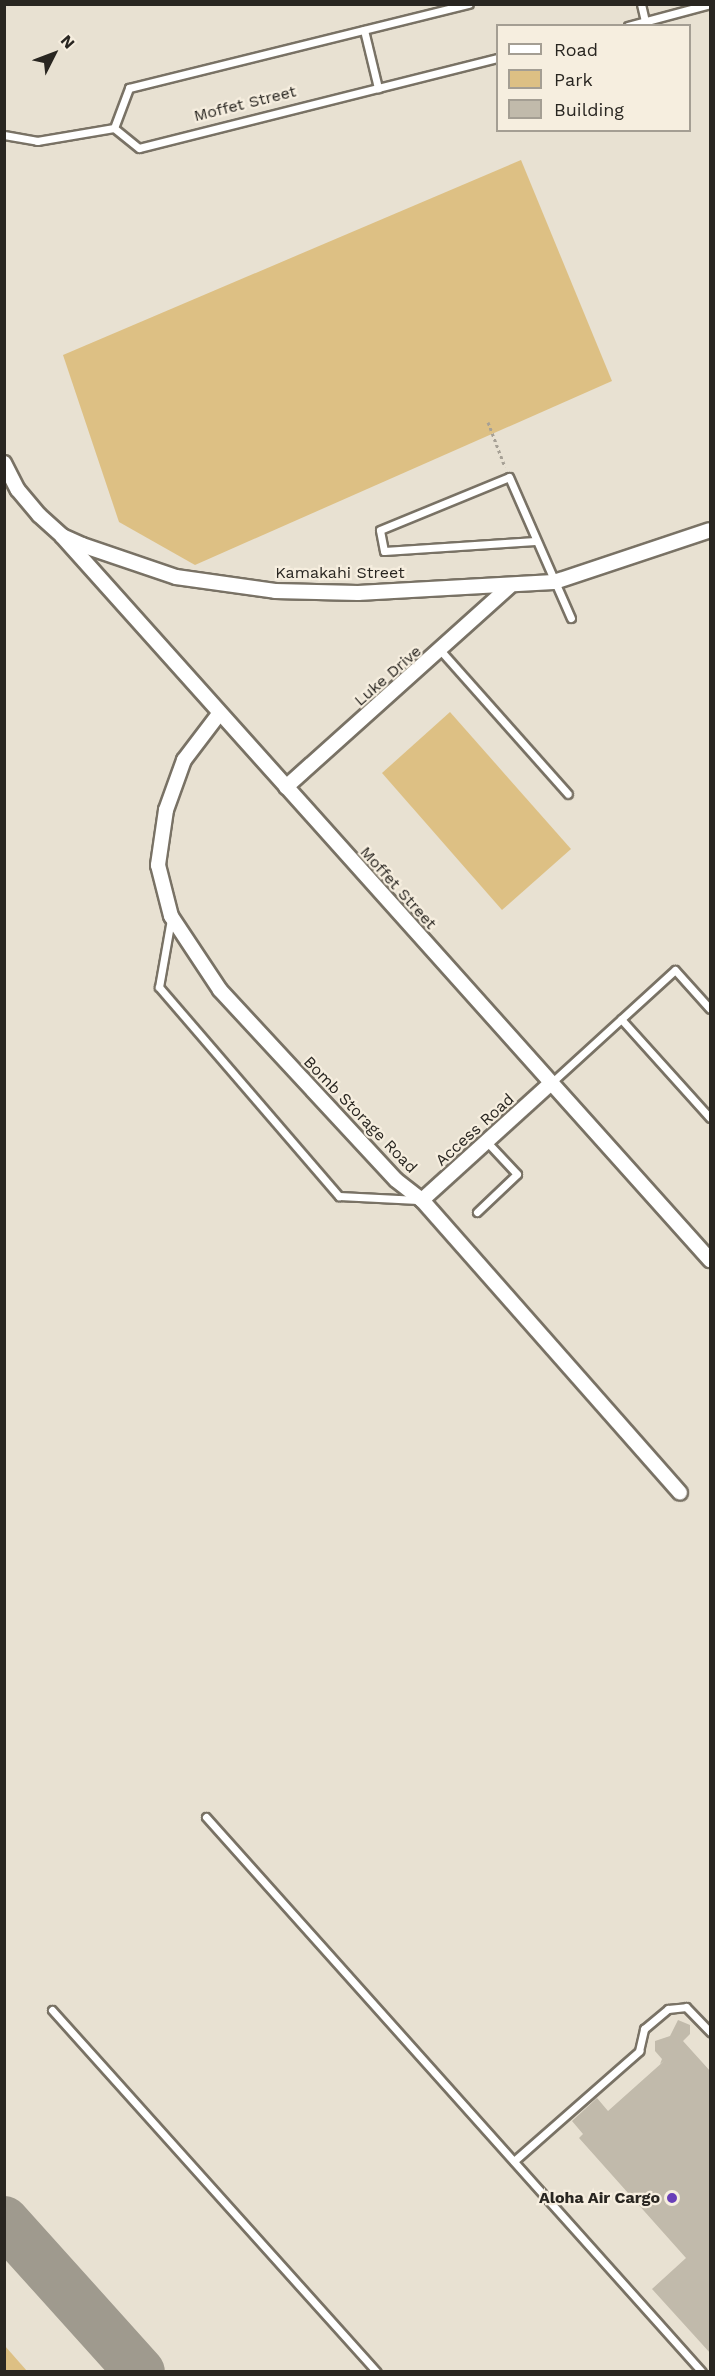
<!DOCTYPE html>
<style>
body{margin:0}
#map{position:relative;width:715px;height:2376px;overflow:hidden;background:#e8e1d2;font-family:"Work Sans",sans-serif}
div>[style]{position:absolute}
.green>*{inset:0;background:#ddc084}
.taxiway>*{height:50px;margin:-25px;padding:0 25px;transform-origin:25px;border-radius:25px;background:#9f9a8e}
.building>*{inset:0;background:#c1baab}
.path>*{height:3px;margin-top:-1.5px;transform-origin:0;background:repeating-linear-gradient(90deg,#a6a095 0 3px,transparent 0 6px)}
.roads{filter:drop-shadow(2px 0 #797265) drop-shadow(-2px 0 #797265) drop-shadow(0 2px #797265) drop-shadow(0 -2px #797265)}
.lane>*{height:7px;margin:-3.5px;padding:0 3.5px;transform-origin:3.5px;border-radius:3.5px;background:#fff}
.street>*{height:14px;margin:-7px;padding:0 7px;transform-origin:7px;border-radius:7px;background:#fff}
.dots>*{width:16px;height:16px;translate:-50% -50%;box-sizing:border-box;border:3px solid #f6eedf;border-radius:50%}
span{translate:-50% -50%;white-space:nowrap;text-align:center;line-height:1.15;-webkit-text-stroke:4.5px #f6eedf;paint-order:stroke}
.street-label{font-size:16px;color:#292621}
.poi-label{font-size:16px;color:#292621;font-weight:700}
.right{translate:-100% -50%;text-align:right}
.frame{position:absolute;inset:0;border:6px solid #292621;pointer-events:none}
.legend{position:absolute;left:496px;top:24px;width:195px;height:108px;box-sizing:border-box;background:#f6eedf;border:2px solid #a49e93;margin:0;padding:8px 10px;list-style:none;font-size:18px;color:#292621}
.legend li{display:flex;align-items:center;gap:12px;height:30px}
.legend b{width:30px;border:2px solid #a49e93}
.north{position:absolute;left:24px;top:24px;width:60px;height:60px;-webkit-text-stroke:4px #f6eedf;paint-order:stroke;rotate:48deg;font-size:16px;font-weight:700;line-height:24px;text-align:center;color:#292621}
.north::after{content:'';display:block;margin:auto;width:21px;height:27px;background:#292621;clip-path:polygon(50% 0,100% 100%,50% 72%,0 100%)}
</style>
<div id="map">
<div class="green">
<i style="clip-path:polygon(521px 160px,612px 381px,195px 565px,119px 522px,63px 355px)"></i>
<i style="clip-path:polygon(450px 712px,571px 849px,502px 910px,382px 773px)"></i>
<i style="clip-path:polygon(5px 2346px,27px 2371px,5px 2371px)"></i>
</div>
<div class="taxiway">
<i style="left:4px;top:2221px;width:203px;rotate:48deg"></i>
</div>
<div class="building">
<i style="clip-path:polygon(678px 2020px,690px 2025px,690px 2034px,683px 2041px,711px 2072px,711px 2354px,652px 2289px,686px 2258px,579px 2138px,583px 2134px,572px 2121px,597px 2098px,608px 2111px,664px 2061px,660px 2064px,662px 2059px,655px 2051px,655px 2041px,670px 2036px)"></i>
</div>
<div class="path">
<i style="left:488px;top:422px;width:48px;rotate:69.3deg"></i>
</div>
<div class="roads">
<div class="lane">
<i style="left:641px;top:4px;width:17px;rotate:77deg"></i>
<i style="left:628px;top:26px;width:85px;rotate:-15deg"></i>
<i style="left:364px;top:30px;width:60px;rotate:76.4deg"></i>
<i style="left:114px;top:128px;width:43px;rotate:-69.4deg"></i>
<i style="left:129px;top:88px;width:350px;rotate:-13.9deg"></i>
<i style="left:4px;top:135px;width:34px;rotate:10deg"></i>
<i style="left:37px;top:141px;width:78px;rotate:-9.6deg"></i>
<i style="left:114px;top:128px;width:32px;rotate:39deg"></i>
<i style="left:139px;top:148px;width:370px;rotate:-14.1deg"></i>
<i style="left:535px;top:541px;width:151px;rotate:176.2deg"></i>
<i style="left:384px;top:551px;width:21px;rotate:-101deg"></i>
<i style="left:380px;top:530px;width:139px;rotate:-22.3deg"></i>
<i style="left:509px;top:477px;width:154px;rotate:66.3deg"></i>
<i style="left:441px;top:651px;width:191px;rotate:48.4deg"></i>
<i style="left:171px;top:919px;width:69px;rotate:100deg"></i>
<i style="left:159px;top:987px;width:276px;rotate:49.3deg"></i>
<i style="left:339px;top:1196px;width:79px;rotate:2.9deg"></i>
<i style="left:621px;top:1019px;width:133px;rotate:48deg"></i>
<i style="left:550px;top:1084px;width:169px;rotate:-42.4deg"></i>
<i style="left:675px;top:970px;width:52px;rotate:48.1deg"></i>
<i style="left:477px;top:1212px;width:55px;rotate:-43.5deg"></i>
<i style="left:517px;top:1174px;width:44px;rotate:-133.2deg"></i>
<i style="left:206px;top:1817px;width:744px;rotate:48.21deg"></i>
<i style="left:52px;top:2010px;width:486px;rotate:48.1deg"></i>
<i style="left:514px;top:2161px;width:167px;rotate:-41.3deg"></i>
<i style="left:639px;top:2051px;width:23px;rotate:-77deg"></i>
<i style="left:644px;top:2029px;width:31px;rotate:-40deg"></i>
<i style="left:668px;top:2009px;width:18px;rotate:-6deg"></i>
<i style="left:686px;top:2007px;width:35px;rotate:46deg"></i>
</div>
<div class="street">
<i style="left:4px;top:463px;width:30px;rotate:63deg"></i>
<i style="left:18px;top:490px;width:33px;rotate:50deg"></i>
<i style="left:39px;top:515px;width:31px;rotate:42deg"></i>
<i style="left:62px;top:536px;width:22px;rotate:24deg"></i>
<i style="left:82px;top:545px;width:99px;rotate:18.8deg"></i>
<i style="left:176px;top:577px;width:100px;rotate:8deg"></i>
<i style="left:275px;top:591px;width:83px;rotate:1.4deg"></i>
<i style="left:358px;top:593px;width:196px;rotate:-3.2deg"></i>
<i style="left:554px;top:582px;width:164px;rotate:-18.4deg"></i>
<i style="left:62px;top:536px;width:972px;rotate:48.17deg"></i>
<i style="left:219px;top:714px;width:58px;rotate:127.3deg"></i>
<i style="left:184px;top:760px;width:53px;rotate:109.8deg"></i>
<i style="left:166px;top:810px;width:56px;rotate:98.3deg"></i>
<i style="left:158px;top:865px;width:53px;rotate:75.7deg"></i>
<i style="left:171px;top:916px;width:89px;rotate:56.5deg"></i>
<i style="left:220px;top:990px;width:259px;rotate:47.2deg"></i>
<i style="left:396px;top:1180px;width:33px;rotate:38deg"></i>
<i style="left:422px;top:1200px;width:390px;rotate:48.6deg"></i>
<i style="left:286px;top:787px;width:300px;rotate:-41.9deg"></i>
<i style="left:422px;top:1200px;width:173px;rotate:-42.2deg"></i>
</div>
</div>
<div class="dots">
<i style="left:672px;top:2198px;background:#693fb8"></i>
</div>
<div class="street-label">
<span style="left:245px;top:104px;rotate:-14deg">Moffet Street</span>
<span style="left:340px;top:573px">Kamakahi Street</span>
<span style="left:388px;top:676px;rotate:-41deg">Luke Drive</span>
<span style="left:398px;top:888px;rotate:48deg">Moffet Street</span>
<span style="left:360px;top:1115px;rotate:46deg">Bomb Storage Road</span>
<span style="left:475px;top:1130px;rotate:-42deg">Access Road</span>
</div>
<div class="poi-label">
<span class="right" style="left:660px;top:2198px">Aloha Air Cargo</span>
</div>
<div class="frame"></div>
<ul class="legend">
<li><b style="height:8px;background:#fff"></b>Road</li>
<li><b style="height:16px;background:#ddc084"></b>Park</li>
<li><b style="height:16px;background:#c1baab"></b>Building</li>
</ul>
<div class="north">N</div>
</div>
